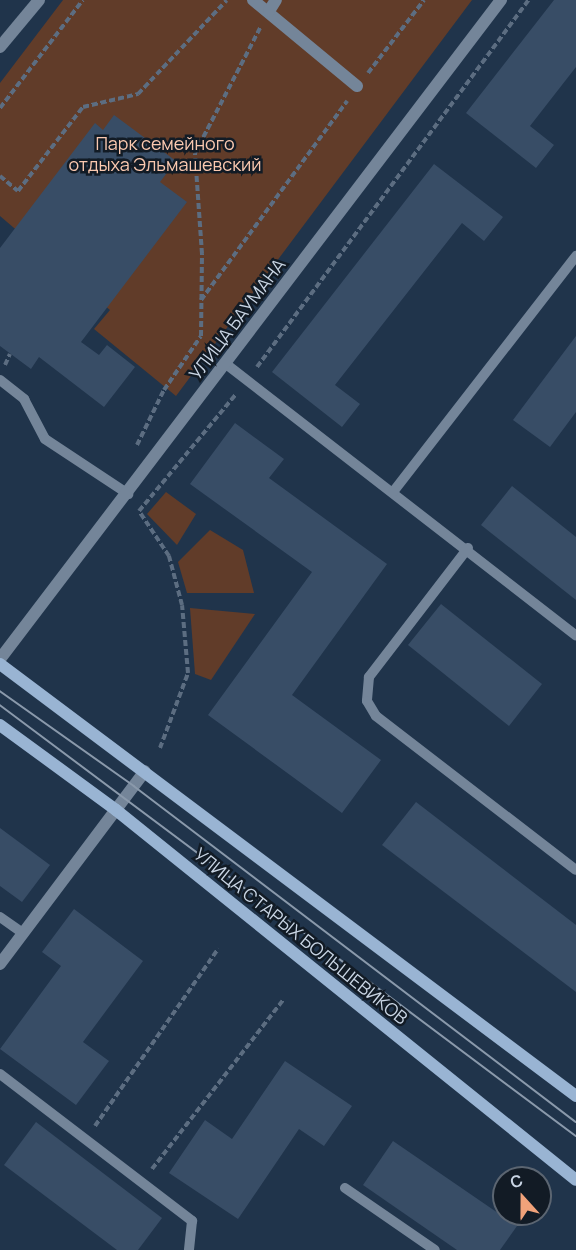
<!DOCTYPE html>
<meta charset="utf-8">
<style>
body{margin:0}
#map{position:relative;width:576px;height:1250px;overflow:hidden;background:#20344b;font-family:Manrope,sans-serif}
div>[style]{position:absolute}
.green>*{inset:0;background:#613c29}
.building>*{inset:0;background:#384d66}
.path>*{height:4px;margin-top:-2px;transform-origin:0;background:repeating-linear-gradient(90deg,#5c6d81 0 6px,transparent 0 9px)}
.service>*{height:10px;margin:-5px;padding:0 5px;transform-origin:5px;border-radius:5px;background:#748599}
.pedestrian>*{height:12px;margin:-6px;padding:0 6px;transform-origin:6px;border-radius:6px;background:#748599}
.minor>*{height:12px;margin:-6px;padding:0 6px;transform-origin:6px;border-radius:6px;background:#748599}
.secondary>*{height:12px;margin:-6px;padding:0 6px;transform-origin:6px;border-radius:6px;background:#99b4d3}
.tram>*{height:1.5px;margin:-0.75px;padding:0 0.75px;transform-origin:0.75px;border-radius:0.75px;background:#8a99ab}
span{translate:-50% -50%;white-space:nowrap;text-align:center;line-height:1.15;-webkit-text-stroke:5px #121b25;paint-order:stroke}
.park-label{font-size:18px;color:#fbc9b0}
.street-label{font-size:18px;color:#c9d5e4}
.north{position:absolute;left:492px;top:1166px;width:60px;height:60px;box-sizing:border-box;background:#121b25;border:2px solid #5b6571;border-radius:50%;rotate:339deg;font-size:16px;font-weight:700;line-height:24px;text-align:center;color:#c9d5e4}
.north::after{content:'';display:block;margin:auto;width:21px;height:27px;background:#f0a27a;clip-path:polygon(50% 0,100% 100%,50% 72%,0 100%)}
</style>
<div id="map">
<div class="green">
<i style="clip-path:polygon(63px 0,472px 0,176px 396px,94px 329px,110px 310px,0 216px,0 83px)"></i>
<i style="clip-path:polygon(166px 492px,196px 514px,177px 545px,147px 514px)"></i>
<i style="clip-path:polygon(210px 530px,243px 550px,254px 593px,187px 593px,178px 562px)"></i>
<i style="clip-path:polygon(190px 608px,255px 614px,211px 680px,195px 674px)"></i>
</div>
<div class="building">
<i style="clip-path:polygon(554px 0,576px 0,576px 67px,530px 126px,554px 145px,536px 168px,466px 113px)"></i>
<i style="clip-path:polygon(114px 115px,176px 161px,160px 182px,187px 202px,81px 342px,99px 355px,107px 345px,135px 367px,104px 407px,39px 357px,31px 369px,0 346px,0 248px,95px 123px,103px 130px)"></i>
<i style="clip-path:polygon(434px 164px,503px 217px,484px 241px,462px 223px,335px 385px,360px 404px,342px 427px,272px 372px)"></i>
<i style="clip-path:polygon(576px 336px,576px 412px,550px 447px,513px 420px)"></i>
<i style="clip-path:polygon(235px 423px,284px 459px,269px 478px,387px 564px,292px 695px,381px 760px,342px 813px,208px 715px,312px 572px,190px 484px)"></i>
<i style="clip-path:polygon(512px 486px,576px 537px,576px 600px,481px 525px)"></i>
<i style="clip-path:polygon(441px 604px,542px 684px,509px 726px,408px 645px)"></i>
<i style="clip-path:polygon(416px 802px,576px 925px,576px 992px,382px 845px)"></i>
<i style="clip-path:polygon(0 828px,50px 865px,22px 902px,0 886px)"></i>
<i style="clip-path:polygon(74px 909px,143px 961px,83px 1042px,109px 1061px,76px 1105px,0 1049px,61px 966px,42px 952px)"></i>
<i style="clip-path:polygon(285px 1061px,352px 1106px,324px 1146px,299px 1129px,238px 1219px,169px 1173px,205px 1120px,232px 1139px)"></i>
<i style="clip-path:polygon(36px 1122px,162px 1218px,138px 1250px,117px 1250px,4px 1165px)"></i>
<i style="clip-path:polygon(393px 1141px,517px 1226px,500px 1250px,457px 1250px,363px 1185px)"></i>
</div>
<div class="path">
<i style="left:368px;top:73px;width:92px;rotate:-52.5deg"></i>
<i style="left:0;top:108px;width:136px;rotate:-52.5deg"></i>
<i style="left:0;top:176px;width:23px;rotate:40deg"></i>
<i style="left:18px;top:191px;width:106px;rotate:-52.3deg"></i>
<i style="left:83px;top:107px;width:57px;rotate:-13.3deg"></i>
<i style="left:138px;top:94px;width:129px;rotate:-46.6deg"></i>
<i style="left:201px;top:300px;width:247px;rotate:-53.7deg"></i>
<i style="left:5px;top:365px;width:12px;rotate:-66deg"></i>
<i style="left:257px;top:367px;width:457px;rotate:-53.5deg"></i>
<i style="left:137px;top:445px;width:61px;rotate:-63.9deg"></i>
<i style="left:164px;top:390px;width:65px;rotate:-55.6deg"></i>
<i style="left:201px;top:336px;width:82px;rotate:-89.3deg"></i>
<i style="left:202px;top:254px;width:101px;rotate:-94deg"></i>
<i style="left:195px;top:153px;width:141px;rotate:-62.5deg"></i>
<i style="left:160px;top:748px;width:80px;rotate:-69.5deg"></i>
<i style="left:188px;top:673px;width:68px;rotate:-95deg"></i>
<i style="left:182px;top:605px;width:51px;rotate:-104.9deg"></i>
<i style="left:169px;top:556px;width:54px;rotate:-123.7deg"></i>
<i style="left:139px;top:511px;width:152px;rotate:-50.3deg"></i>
<i style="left:95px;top:1126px;width:216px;rotate:-55.2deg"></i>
<i style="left:152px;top:1169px;width:215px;rotate:-52.2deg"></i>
</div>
<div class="service">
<i style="left:226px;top:364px;width:443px;rotate:37.8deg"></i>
<i style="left:0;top:380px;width:31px;rotate:38deg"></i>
<i style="left:24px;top:399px;width:45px;rotate:62.3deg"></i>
<i style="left:45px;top:439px;width:100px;rotate:33.5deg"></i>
<i style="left:393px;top:492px;width:299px;rotate:-52.2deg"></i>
<i style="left:468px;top:548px;width:163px;rotate:127.5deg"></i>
<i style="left:369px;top:677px;width:24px;rotate:95deg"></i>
<i style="left:367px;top:701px;width:17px;rotate:59deg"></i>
<i style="left:376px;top:716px;width:252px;rotate:37.6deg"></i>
<i style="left:0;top:917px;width:28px;rotate:35deg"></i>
<i style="left:0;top:1074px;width:242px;rotate:37.4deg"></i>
<i style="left:192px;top:1221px;width:29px;rotate:96deg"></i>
<i style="left:345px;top:1188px;width:109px;rotate:34.6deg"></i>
</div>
<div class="pedestrian">
<i style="left:253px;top:0;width:135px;rotate:39.6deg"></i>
<i style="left:269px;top:11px;width:13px;rotate:-58deg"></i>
</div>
<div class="minor">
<i style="left:0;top:47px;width:61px;rotate:-50.3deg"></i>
<i style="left:0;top:659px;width:828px;rotate:-52.76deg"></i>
<i style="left:0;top:964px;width:241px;rotate:-53.1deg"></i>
</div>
<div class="secondary">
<i style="left:0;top:664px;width:720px;rotate:36.87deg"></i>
<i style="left:0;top:725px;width:144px;rotate:36.2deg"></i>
<i style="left:116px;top:810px;width:590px;rotate:38.81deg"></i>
</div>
<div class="tram">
<i style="left:0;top:691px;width:164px;rotate:35.3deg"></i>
<i style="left:134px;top:786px;width:555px;rotate:37.24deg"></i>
<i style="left:0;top:705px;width:719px;rotate:36.81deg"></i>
</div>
<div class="park-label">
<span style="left:165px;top:154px">Парк семейного<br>отдыха Эльмашевский</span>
</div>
<div class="street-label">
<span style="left:237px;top:319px;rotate:-53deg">УЛИЦА БАУМАНА</span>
<span style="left:301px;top:936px;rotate:39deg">УЛИЦА СТАРЫХ БОЛЬШЕВИКОВ</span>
</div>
<div class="north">С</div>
</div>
